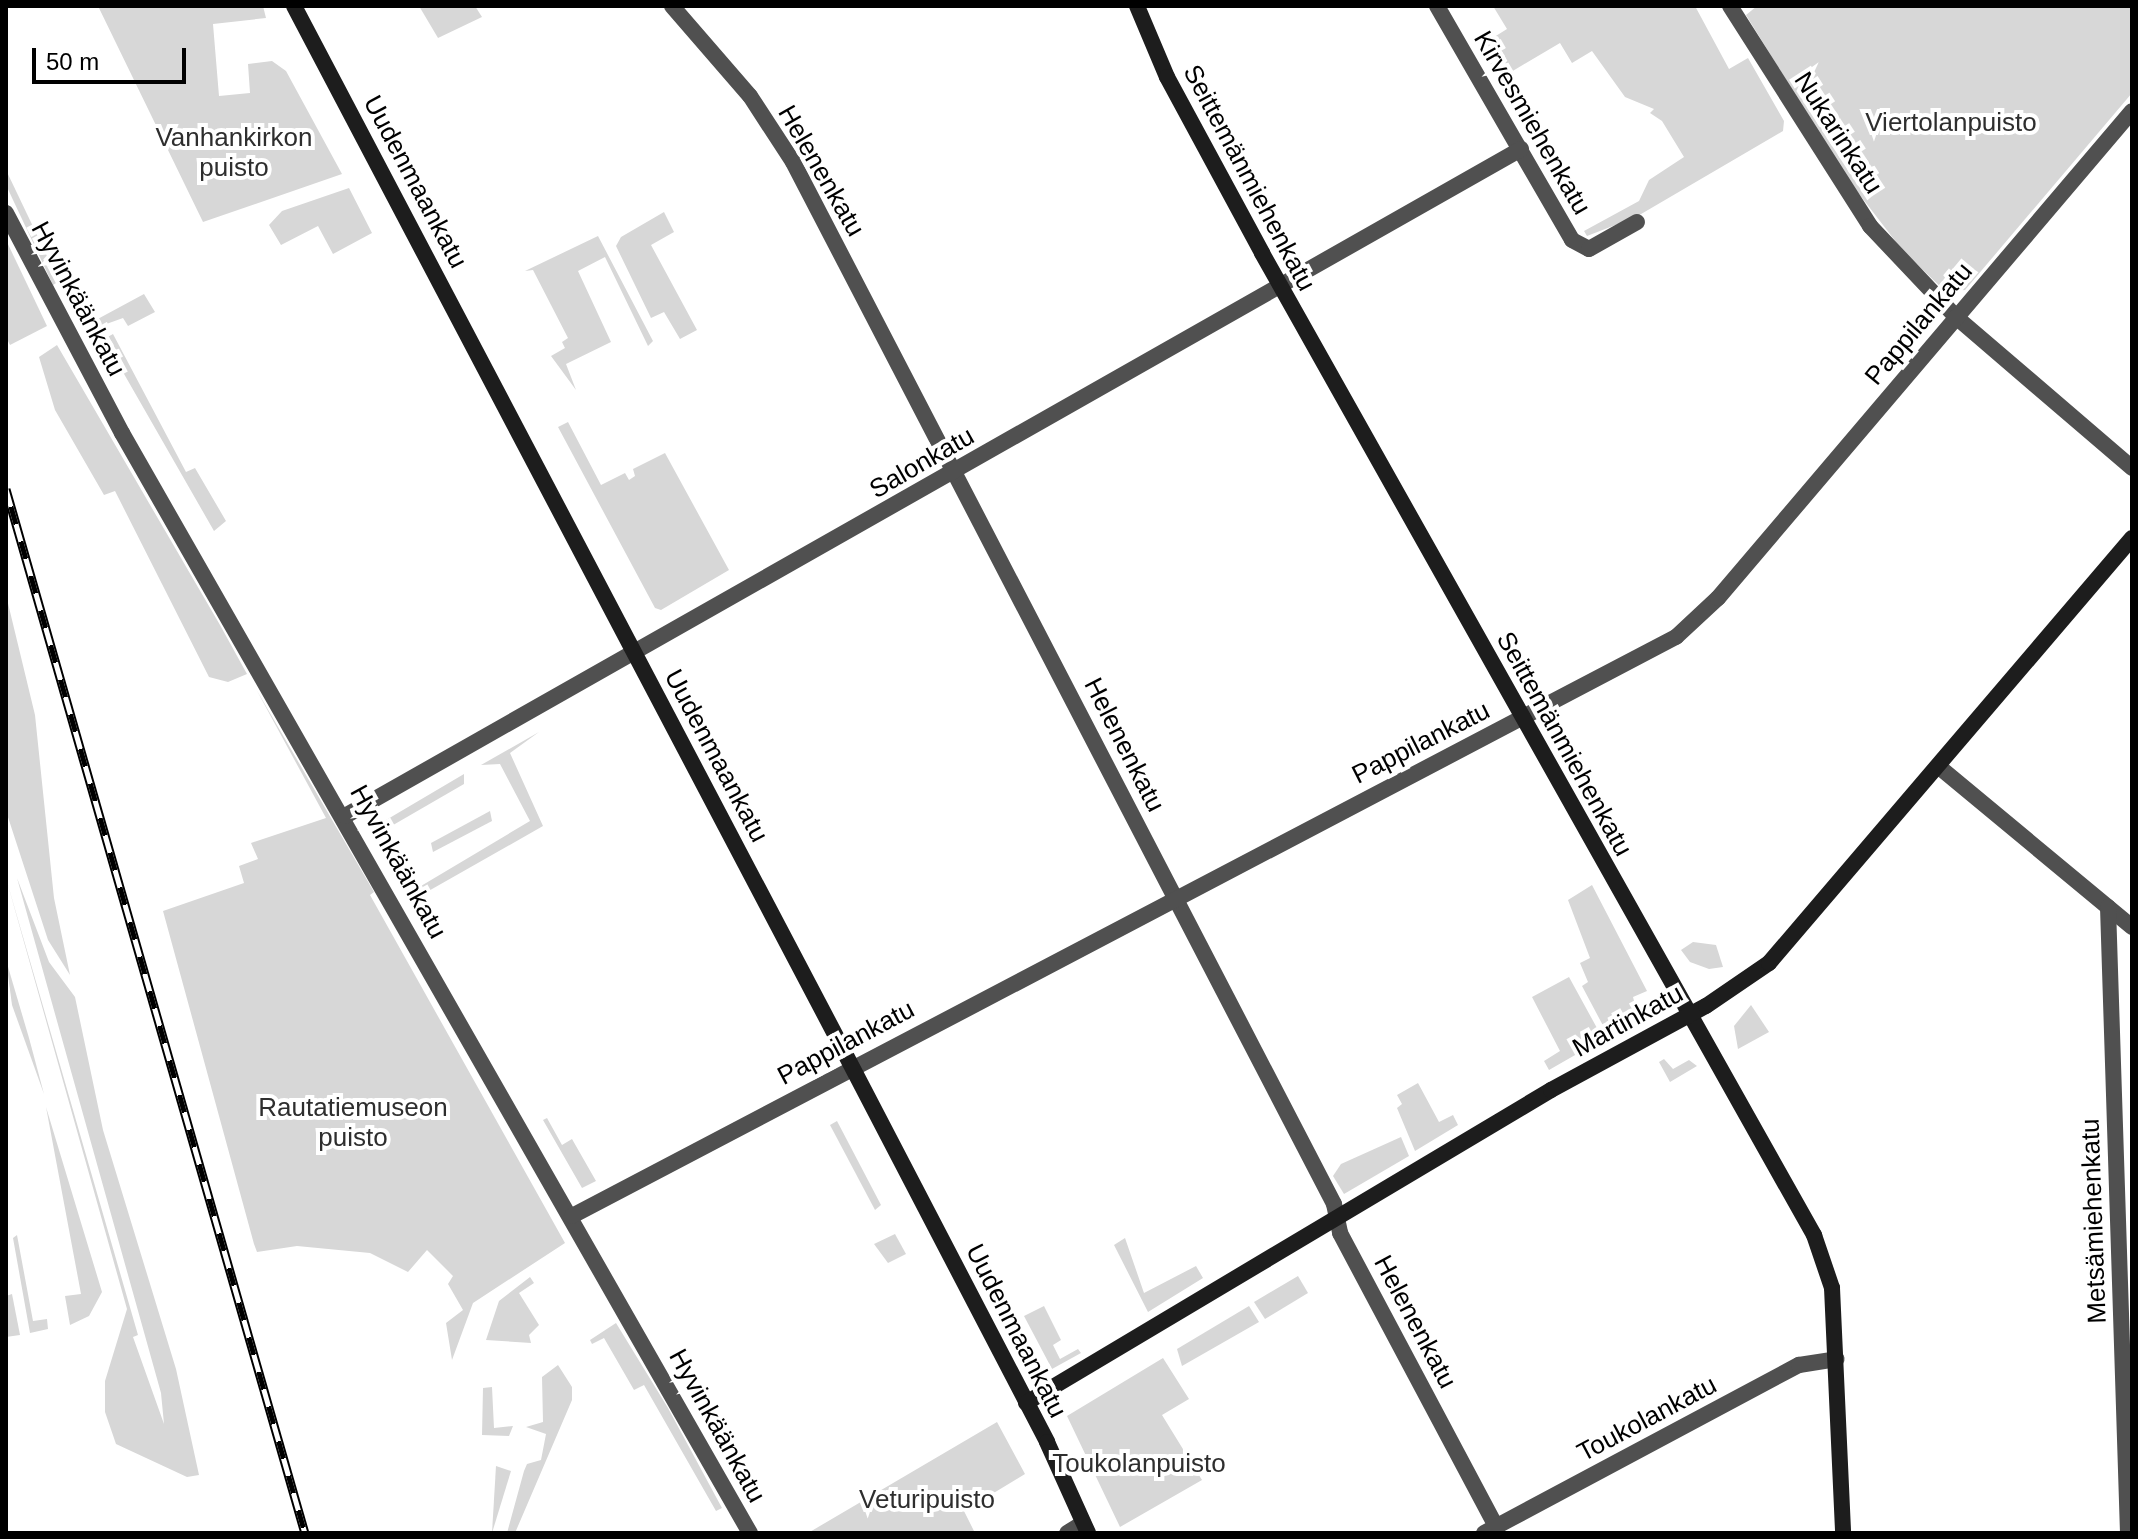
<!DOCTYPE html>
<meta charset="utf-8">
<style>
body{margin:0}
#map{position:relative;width:2138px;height:1539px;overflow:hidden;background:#fff;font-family:Arial,sans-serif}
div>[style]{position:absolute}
.green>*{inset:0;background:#d7d7d7}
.street>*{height:16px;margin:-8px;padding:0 8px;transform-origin:8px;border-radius:8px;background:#505050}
.secondary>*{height:16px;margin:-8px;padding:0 8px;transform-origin:8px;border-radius:8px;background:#1d1d1d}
.rail>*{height:9px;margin-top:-4.5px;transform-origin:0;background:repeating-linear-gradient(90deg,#fff 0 18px,#000 0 36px);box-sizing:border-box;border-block:2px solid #000}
span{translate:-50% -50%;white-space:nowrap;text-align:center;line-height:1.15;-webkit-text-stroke:8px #fff;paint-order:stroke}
.street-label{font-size:26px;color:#000}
.park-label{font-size:26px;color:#2e2e2e}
.frame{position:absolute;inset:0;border:8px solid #000;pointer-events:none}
.scale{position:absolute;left:32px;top:48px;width:154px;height:36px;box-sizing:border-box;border:4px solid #000;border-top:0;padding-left:10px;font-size:24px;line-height:28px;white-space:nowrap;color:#000;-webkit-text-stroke:6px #fff;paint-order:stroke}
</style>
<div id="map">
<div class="green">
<i style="clip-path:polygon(98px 6px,263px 6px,266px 18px,213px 24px,219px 96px,250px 93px,248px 64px,272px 61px,286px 71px,342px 174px,203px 222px)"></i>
<i style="clip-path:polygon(419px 6px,475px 6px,482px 17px,438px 38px)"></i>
<i style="clip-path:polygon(1493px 6px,1695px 6px,1729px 69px,1748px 58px,1784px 121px,1783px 131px,1636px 217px,1587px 236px,1584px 231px,1639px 201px,1649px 180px,1684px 157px,1662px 121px,1650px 113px,1654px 109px,1625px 97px,1592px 51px,1572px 63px,1560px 43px,1511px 72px,1520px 90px,1510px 95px,1475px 39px,1486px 32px,1491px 39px,1507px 29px)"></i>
<i style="clip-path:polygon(1757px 6px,2132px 6px,2132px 93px,1965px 290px,1946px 292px,1903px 251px,1846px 177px,1746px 15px)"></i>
<i style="clip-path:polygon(1523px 96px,1548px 139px,1537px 146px,1512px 102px)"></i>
<i style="clip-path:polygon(1551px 146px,1578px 194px,1566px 201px,1540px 154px)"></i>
<i style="clip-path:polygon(6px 170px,59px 281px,53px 285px,6px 185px)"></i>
<i style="clip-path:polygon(349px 188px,372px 233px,333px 254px,318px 226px,281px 245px,269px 225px,282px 211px)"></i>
<i style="clip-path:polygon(664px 212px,674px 232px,651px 245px,697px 330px,680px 339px,664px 312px,651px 318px,616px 246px,621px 237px)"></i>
<i style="clip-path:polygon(598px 236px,653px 341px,648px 346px,605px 257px,578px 271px,611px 342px,566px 364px,576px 390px,551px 356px,565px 348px,562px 342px,568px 338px,533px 270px,525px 271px)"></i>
<i style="clip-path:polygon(6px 240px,47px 326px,10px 345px,6px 337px)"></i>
<i style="clip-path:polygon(144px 294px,155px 312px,128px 326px,123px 318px,98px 327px,94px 321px)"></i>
<i style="clip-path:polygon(113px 334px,186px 472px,195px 468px,226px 521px,214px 531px,104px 339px)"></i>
<i style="clip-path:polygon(57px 345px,220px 625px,247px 674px,228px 682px,209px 677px,115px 491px,104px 495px,55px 410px,39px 357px)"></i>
<i style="clip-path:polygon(568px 422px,601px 485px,625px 473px,629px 480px,635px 476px,633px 469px,665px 453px,729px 570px,661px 610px,655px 608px,558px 427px)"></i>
<i style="clip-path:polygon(6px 595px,35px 715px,54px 898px,70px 975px,48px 940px,6px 811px)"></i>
<i style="clip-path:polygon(256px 689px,374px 892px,370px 895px,565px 1243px,473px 1303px,452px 1360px,446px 1323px,463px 1310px,448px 1284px,453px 1276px,427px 1250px,408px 1272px,370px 1253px,297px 1246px,257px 1252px,254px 1244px,163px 911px,244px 883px,239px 866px,258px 859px,251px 843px,326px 818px)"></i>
<i style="clip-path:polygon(539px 732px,510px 753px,543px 826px,418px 897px,405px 865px,421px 886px,530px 821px,500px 764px,481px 765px)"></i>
<i style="clip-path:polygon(464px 774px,464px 784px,388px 828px,397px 845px,391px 848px,381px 823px)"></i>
<i style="clip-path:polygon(490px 811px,492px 821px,433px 852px,431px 843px)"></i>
<i style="clip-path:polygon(6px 878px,138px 1335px,133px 1337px,164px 1424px,161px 1393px,17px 878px,49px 962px,75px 997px,103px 1130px,176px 1369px,199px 1475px,187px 1477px,116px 1444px,105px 1412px,105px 1381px,127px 1309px)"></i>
<i style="clip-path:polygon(1592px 885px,1647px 991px,1633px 997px,1639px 1020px,1608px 1035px,1582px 986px,1588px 982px,1580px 963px,1590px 958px,1568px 900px)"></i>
<i style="clip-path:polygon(1693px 942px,1716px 945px,1723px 967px,1709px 969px,1690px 962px,1681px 950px)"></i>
<i style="clip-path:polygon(6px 960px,29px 1038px,44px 1094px,12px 1005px)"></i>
<i style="clip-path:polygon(1569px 977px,1603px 1039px,1549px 1070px,1544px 1061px,1560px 1051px,1532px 997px)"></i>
<i style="clip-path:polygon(1751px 1005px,1769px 1032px,1738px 1049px,1734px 1026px)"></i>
<i style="clip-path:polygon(1664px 1059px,1673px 1069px,1689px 1060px,1697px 1066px,1670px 1082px,1659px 1062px)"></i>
<i style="clip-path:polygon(1418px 1083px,1439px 1122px,1453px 1115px,1458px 1125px,1415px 1151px,1397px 1108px,1402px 1104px,1397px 1095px)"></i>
<i style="clip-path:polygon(46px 1107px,102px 1292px,89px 1316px,70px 1325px,65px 1296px,81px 1294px)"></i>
<i style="clip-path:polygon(547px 1118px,562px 1145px,572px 1139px,596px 1181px,582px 1188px,543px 1120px)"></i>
<i style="clip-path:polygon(837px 1121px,881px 1205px,875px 1210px,830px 1125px)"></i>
<i style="clip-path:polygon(1401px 1137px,1409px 1156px,1344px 1194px,1333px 1176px,1341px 1164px)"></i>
<i style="clip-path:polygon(895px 1234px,906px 1254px,888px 1263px,874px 1244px)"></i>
<i style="clip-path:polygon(17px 1235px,33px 1321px,47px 1319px,48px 1329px,30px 1333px,13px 1238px)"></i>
<i style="clip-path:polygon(1125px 1238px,1144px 1293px,1196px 1266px,1203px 1278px,1148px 1312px,1114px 1245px)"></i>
<i style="clip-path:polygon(1298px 1276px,1308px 1293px,1265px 1319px,1254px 1302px)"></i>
<i style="clip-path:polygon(530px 1277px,534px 1283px,519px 1293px,539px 1325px,529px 1335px,531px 1343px,486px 1340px,499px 1301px)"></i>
<i style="clip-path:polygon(12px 1294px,20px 1335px,6px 1337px,6px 1296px)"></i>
<i style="clip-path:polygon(1044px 1306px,1061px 1340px,1053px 1345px,1060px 1359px,1078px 1349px,1081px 1353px,1052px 1369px,1024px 1316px)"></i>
<i style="clip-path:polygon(1249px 1306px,1259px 1322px,1182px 1366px,1177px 1349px)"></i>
<i style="clip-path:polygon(616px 1323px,668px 1408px,722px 1508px,716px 1511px,644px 1385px,634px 1390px,604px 1338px,592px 1344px,590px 1340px)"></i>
<i style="clip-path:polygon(1163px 1358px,1189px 1399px,1162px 1415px,1202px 1480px,1120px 1527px,1067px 1416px)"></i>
<i style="clip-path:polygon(558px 1365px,572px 1387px,572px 1400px,515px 1533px,507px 1533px,524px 1471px,527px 1464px,541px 1460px,546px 1434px,526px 1427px,543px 1422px,542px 1377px)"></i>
<i style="clip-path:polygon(492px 1387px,494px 1428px,513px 1426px,509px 1436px,482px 1435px,483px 1388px)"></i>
<i style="clip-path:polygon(997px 1422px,1025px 1474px,964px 1511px,975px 1533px,808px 1533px)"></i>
<i style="clip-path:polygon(496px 1466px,511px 1471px,492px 1533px)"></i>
</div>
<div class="street">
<i style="left:672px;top:6px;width:119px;rotate:49.1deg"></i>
<i style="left:750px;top:96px;width:79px;rotate:56.9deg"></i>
<i style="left:793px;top:162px;width:1174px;rotate:62.56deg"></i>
<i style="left:1334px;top:1204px;width:30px;rotate:78deg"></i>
<i style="left:1340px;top:1233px;width:333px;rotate:62deg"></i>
<i style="left:1437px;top:6px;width:270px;rotate:60deg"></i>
<i style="left:1572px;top:240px;width:19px;rotate:28deg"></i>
<i style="left:1589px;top:249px;width:55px;rotate:-29.4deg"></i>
<i style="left:1730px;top:6px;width:261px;rotate:57.5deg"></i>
<i style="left:1870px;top:226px;width:125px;rotate:46.6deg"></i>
<i style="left:1956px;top:317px;width:232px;rotate:40.6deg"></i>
<i style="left:6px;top:213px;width:249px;rotate:62.2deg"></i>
<i style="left:122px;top:433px;width:1267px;rotate:60.28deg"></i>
<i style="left:1938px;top:766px;width:252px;rotate:39.7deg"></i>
<i style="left:345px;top:816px;width:1352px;rotate:-29.56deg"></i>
<i style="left:2108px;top:907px;width:626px;rotate:88.17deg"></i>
<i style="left:572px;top:1216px;width:1247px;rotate:-27.68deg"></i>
<i style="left:1676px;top:637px;width:57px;rotate:-42.9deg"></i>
<i style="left:1718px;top:598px;width:639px;rotate:-49.63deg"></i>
<i style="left:1067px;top:1533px;width:19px;rotate:-32deg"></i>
<i style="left:1484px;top:1533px;width:357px;rotate:-28.1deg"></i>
<i style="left:1799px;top:1365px;width:38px;rotate:-9deg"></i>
</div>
<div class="secondary">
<i style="left:294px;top:6px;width:1168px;rotate:62.25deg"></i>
<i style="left:838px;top:1040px;width:453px;rotate:62.5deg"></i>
<i style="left:1047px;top:1442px;width:100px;rotate:65.7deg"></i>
<i style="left:1137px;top:6px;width:77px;rotate:67.1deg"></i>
<i style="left:1167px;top:77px;width:200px;rotate:61.6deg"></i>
<i style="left:1262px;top:253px;width:1127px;rotate:60.66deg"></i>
<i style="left:1814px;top:1235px;width:56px;rotate:71.2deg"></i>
<i style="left:1832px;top:1288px;width:245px;rotate:87.4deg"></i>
<i style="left:1026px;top:1403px;width:611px;rotate:-30.8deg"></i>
<i style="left:1551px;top:1090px;width:176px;rotate:-28.5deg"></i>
<i style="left:1706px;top:1006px;width:76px;rotate:-34.3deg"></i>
<i style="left:1769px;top:963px;width:559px;rotate:-49.5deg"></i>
</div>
<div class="rail">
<i style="left:6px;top:489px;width:1086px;rotate:74.02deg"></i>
</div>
<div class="street-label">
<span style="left:1532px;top:123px;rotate:60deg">Kirvesmiehenkatu</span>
<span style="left:1838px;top:133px;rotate:57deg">Nukarinkatu</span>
<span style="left:821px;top:171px;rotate:60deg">Helenenkatu</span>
<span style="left:1249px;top:178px;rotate:62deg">Seittemänmiehenkatu</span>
<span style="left:415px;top:182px;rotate:62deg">Uudenmaankatu</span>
<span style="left:78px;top:299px;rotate:62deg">Hyvinkäänkatu</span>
<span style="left:1919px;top:324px;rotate:-50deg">Pappilankatu</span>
<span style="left:922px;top:463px;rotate:-30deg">Salonkatu</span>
<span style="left:1421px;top:743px;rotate:-27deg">Pappilankatu</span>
<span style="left:1564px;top:744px;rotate:61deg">Seittemänmiehenkatu</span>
<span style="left:1124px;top:745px;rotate:63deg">Helenenkatu</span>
<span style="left:716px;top:756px;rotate:62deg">Uudenmaankatu</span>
<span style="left:398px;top:862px;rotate:61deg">Hyvinkäänkatu</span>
<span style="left:1628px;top:1021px;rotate:-29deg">Martinkatu</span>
<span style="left:846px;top:1043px;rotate:-28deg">Pappilankatu</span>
<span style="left:2094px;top:1221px;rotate:-92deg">Metsämiehenkatu</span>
<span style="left:1415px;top:1322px;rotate:62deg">Helenenkatu</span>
<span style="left:1016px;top:1331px;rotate:63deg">Uudenmaankatu</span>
<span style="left:1647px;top:1419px;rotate:-28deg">Toukolankatu</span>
<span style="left:717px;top:1426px;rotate:61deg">Hyvinkäänkatu</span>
</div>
<div class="park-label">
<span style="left:1951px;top:123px">Viertolanpuisto</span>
<span style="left:234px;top:153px">Vanhankirkon<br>puisto</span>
<span style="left:353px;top:1123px">Rautatiemuseon<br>puisto</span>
<span style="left:1139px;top:1464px">Toukolanpuisto</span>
<span style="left:927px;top:1500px">Veturipuisto</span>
</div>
<div class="frame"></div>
<div class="scale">50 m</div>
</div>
